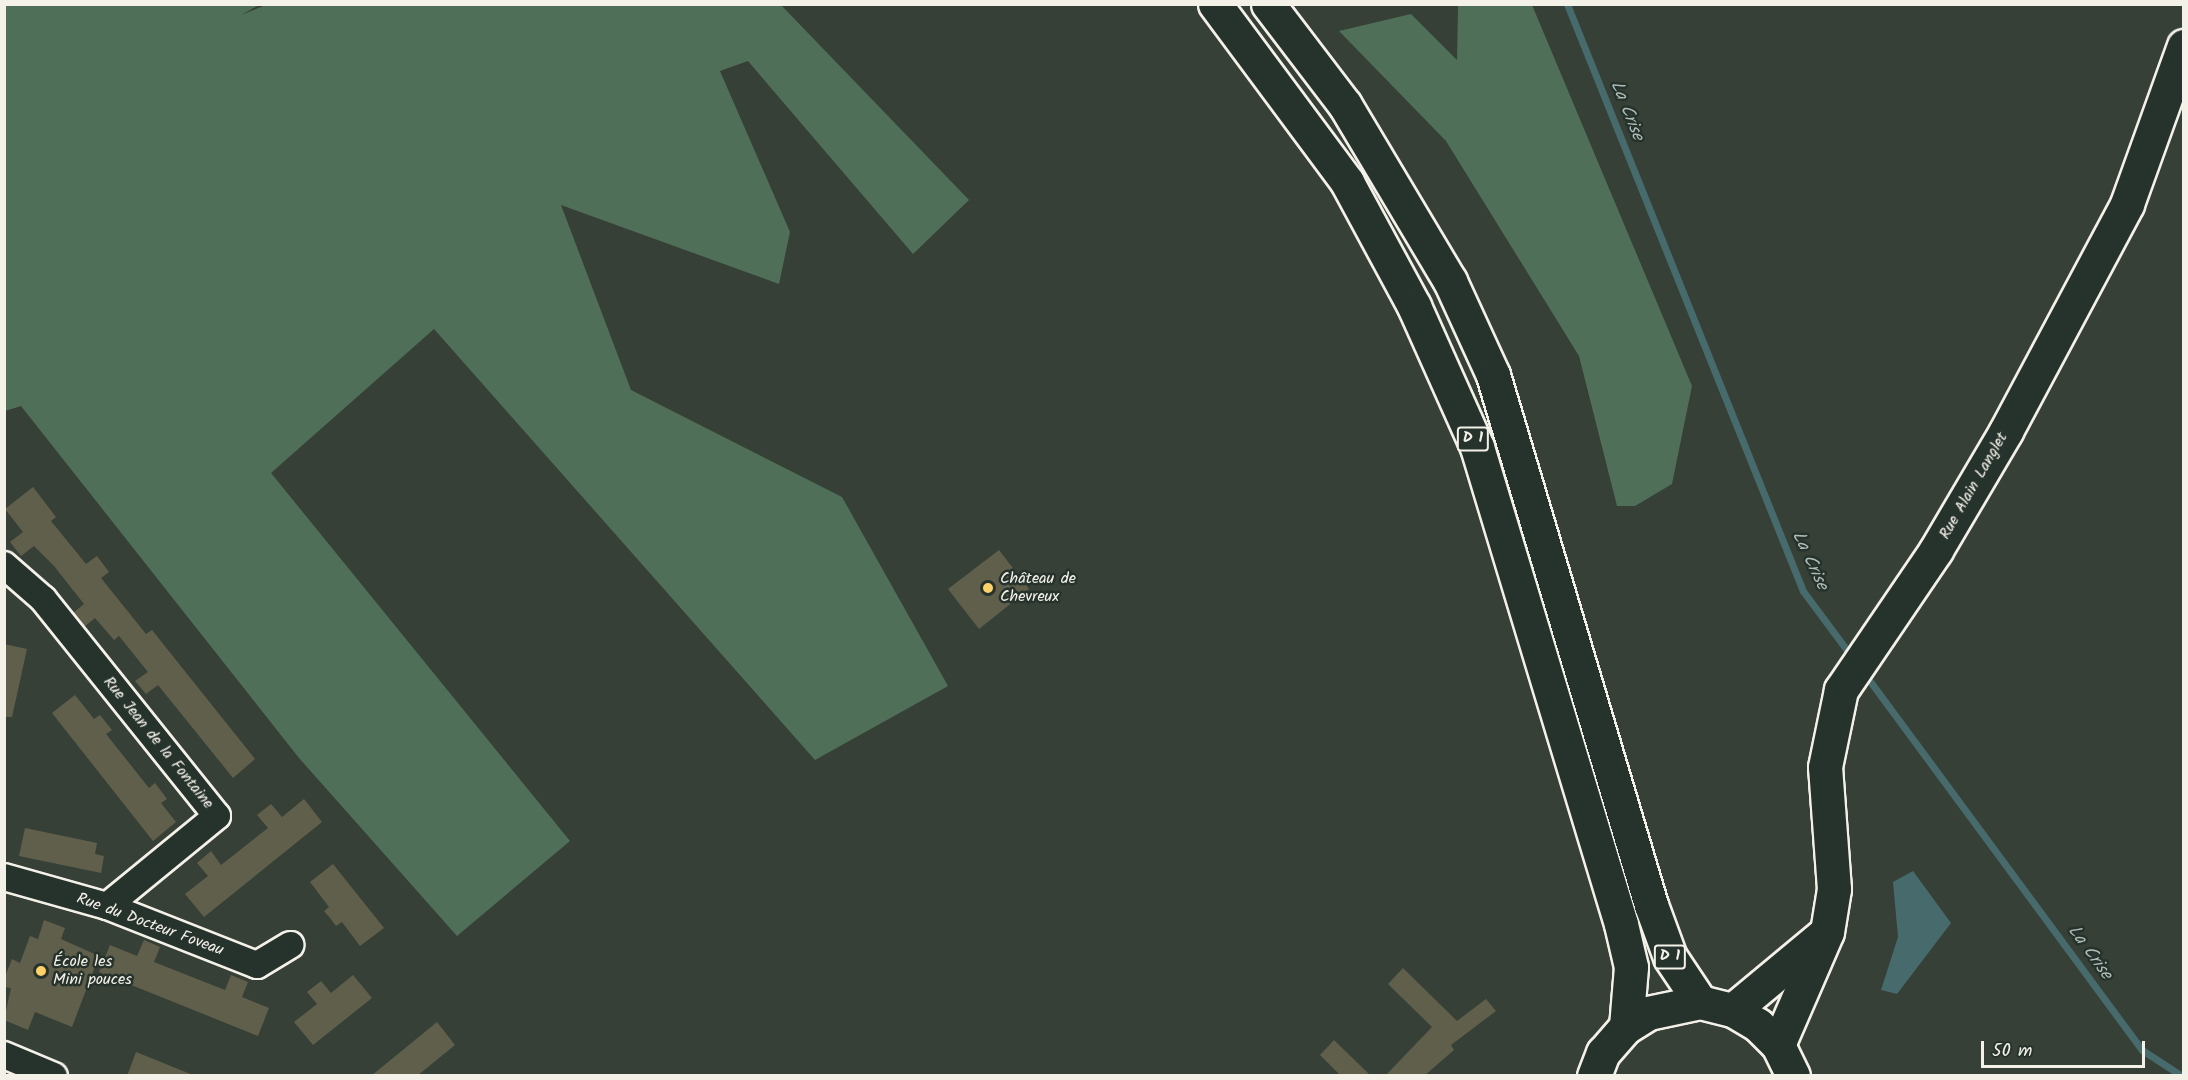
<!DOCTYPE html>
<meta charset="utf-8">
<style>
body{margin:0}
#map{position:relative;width:2188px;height:1080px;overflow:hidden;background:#374036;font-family:Kalam,sans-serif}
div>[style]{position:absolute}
.green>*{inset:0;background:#4f6f59}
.water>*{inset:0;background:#476a6c}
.stream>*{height:7px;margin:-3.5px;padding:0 3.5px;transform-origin:3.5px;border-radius:3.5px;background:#476a6c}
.building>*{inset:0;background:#605f4b}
.roads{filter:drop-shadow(2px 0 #f4f1e8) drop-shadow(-2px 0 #f4f1e8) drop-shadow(0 2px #f4f1e8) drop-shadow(0 -2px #f4f1e8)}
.street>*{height:26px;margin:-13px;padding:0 13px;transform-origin:13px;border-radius:13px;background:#26332d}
.secondary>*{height:33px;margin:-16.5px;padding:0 16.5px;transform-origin:16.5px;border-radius:16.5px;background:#26332d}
.primary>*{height:33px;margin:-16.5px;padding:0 16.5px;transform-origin:16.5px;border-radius:16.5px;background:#26332d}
.highway>*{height:33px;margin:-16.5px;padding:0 16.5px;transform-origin:16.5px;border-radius:16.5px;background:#26332d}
.dots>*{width:16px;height:16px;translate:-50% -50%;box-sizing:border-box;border:3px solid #26332d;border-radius:50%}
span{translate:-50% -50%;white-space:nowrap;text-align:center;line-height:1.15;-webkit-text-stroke:5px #26332d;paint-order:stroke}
.shield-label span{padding:2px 4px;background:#26332d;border:2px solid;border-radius:4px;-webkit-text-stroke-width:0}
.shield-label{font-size:15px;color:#f4f1e8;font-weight:700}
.street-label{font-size:16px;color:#f4f1e8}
.poi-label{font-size:16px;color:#f4f1e8}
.left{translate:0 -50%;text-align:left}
.water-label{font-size:18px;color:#afbbb6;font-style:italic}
.frame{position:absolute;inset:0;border:6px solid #f4f1e8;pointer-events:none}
.scale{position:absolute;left:1981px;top:1041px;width:164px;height:27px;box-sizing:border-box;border:3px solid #f4f1e8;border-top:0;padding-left:8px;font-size:18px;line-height:21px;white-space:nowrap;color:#f4f1e8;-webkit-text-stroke:4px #26332d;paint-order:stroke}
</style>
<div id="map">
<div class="green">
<i style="clip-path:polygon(266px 5px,781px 5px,969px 200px,913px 254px,748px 61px,720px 71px,790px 232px,779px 284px,561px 205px,631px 390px,842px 497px,948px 686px,815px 760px,434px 329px,271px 473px,570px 841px,457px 936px,299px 758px,21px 406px,5px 411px,5px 5px,259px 5px,241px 15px)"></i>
<i style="clip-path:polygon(1458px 5px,1532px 5px,1692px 386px,1672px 484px,1635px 506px,1617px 506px,1579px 356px,1446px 141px,1339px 31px,1411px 14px,1457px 60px)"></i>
</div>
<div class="water">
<i style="clip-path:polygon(1913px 871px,1951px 923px,1897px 994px,1881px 990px,1898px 937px,1893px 882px)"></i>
</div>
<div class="stream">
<i style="left:1567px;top:4px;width:633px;rotate:68.1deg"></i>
<i style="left:1803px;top:591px;width:82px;rotate:53.4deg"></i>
<i style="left:1864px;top:673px;width:468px;rotate:53.6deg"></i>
<i style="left:2142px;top:1050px;width:48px;rotate:33deg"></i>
</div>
<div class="building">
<i style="clip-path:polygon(33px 487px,56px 517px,51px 521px,86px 564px,97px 556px,109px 572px,101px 578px,146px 634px,152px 630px,255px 759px,233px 778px,158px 685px,146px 694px,135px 681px,148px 672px,119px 636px,114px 640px,95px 618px,84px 627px,73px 613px,84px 604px,54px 566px,34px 546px,21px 556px,10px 542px,23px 532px,5px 509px)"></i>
<i style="clip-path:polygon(999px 550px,1029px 589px,979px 629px,948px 589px)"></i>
<i style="clip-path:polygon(4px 644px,27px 649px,12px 717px,4px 717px)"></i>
<i style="clip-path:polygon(75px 695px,94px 719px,100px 715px,112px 730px,106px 734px,149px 788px,155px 783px,167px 799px,161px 803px,176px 822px,153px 841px,52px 713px)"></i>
<i style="clip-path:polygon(304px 799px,322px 822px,204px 917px,185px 894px,208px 876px,197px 863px,211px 851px,221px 865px,268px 828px,257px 815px,271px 804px,282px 817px)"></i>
<i style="clip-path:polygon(25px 828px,97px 843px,95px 854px,104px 856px,101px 873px,19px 856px)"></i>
<i style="clip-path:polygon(333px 864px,384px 928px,360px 946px,342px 922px,336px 926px,330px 918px,324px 911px,329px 907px,310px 882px)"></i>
<i style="clip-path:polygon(44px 920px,65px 928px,61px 939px,99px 956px,72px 1027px,35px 1012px,28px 1030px,4px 1020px,11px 988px,4px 987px,4px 979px,12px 959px,20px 963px,30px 936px,38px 939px)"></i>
<i style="clip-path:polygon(144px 940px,160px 947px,154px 962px,225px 990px,231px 975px,248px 982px,242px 997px,269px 1008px,258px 1036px,99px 972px,110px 945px,137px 956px)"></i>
<i style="clip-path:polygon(1403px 968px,1457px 1021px,1486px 999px,1496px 1011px,1451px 1045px,1454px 1050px,1424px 1076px,1385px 1076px,1432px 1027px,1388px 984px)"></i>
<i style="clip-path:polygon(353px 975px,372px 998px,313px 1045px,294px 1022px,317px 1004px,307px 992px,321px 981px,331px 993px)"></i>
<i style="clip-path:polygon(437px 1022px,455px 1045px,417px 1076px,371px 1076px)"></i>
<i style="clip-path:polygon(1334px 1040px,1371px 1076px,1341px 1076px,1320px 1055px)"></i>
<i style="clip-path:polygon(136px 1052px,193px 1075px,193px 1076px,127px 1076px)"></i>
</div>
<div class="roads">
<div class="street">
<i style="left:4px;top:565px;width:52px;rotate:41.1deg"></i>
<i style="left:43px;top:599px;width:278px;rotate:51.3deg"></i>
<i style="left:217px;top:816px;width:142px;rotate:140.7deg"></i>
<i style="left:4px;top:877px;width:107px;rotate:15.7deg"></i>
<i style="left:107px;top:906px;width:161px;rotate:21.5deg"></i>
<i style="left:257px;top:965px;width:39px;rotate:-31deg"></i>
<i style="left:4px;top:1055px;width:54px;rotate:22.8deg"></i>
</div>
<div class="secondary">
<i style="left:1733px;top:1010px;width:117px;rotate:-39.8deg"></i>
<i style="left:1778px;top:1045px;width:123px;rotate:-66.6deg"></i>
<i style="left:1827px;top:932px;width:44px;rotate:-80.8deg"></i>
<i style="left:1834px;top:889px;width:122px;rotate:-94.2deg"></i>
<i style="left:1825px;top:767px;width:79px;rotate:-78.3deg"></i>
<i style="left:1841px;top:690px;width:169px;rotate:-55.8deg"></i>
<i style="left:1936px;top:550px;width:138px;rotate:-59.5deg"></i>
<i style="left:2006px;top:431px;width:257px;rotate:-61.9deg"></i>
<i style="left:2127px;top:204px;width:168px;rotate:-70.2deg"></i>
</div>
<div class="primary">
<i style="left:1594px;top:1076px;width:25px;rotate:-69deg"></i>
<i style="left:1603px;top:1053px;width:35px;rotate:-49deg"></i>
<i style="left:1626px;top:1027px;width:26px;rotate:-32deg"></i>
<i style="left:1648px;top:1013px;width:53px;rotate:-11.9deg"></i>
<i style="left:1700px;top:1002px;width:34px;rotate:14deg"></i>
<i style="left:1733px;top:1010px;width:29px;rotate:31deg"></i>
<i style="left:1758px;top:1025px;width:28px;rotate:45deg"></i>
<i style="left:1778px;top:1045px;width:34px;rotate:64deg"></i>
</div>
<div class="highway">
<i style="left:1215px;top:4px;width:222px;rotate:53.4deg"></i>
<i style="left:1347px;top:182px;width:141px;rotate:61.6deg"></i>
<i style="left:1414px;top:306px;width:154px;rotate:65.9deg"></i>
<i style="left:1477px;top:447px;width:498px;rotate:73.2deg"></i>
<i style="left:1621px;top:924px;width:44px;rotate:76.9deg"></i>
<i style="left:1631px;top:967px;width:60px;rotate:94.8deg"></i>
<i style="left:1268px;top:4px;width:127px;rotate:52.7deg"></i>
<i style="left:1345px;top:105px;width:205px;rotate:59.2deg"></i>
<i style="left:1450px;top:281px;width:103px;rotate:65.4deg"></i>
<i style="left:1493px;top:375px;width:553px;rotate:73.4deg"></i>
<i style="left:1651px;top:905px;width:55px;rotate:69.9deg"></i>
<i style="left:1670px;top:957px;width:54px;rotate:56.3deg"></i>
</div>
</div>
<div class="dots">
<i style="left:988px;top:588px;background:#ffd166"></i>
<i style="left:41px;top:971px;background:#ffd166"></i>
</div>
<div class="shield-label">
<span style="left:1473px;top:439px">D 1</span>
<span style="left:1670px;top:957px">D 1</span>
</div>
<div class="street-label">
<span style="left:1974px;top:486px;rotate:-60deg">Rue Alain Langlet</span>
<span style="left:158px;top:743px;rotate:51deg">Rue Jean de la Fontaine</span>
<span style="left:150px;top:925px;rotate:20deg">Rue du Docteur Foveau</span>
</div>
<div class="poi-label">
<span class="left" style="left:1000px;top:588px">Château de<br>Chevreux</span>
<span class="left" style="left:53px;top:971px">École les<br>Mini pouces</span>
</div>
<div class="water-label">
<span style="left:1626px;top:111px;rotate:68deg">La Crise</span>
<span style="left:1809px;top:561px;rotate:65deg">La Crise</span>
<span style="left:2089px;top:953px;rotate:54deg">La Crise</span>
</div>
<div class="frame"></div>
<div class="scale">50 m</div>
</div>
